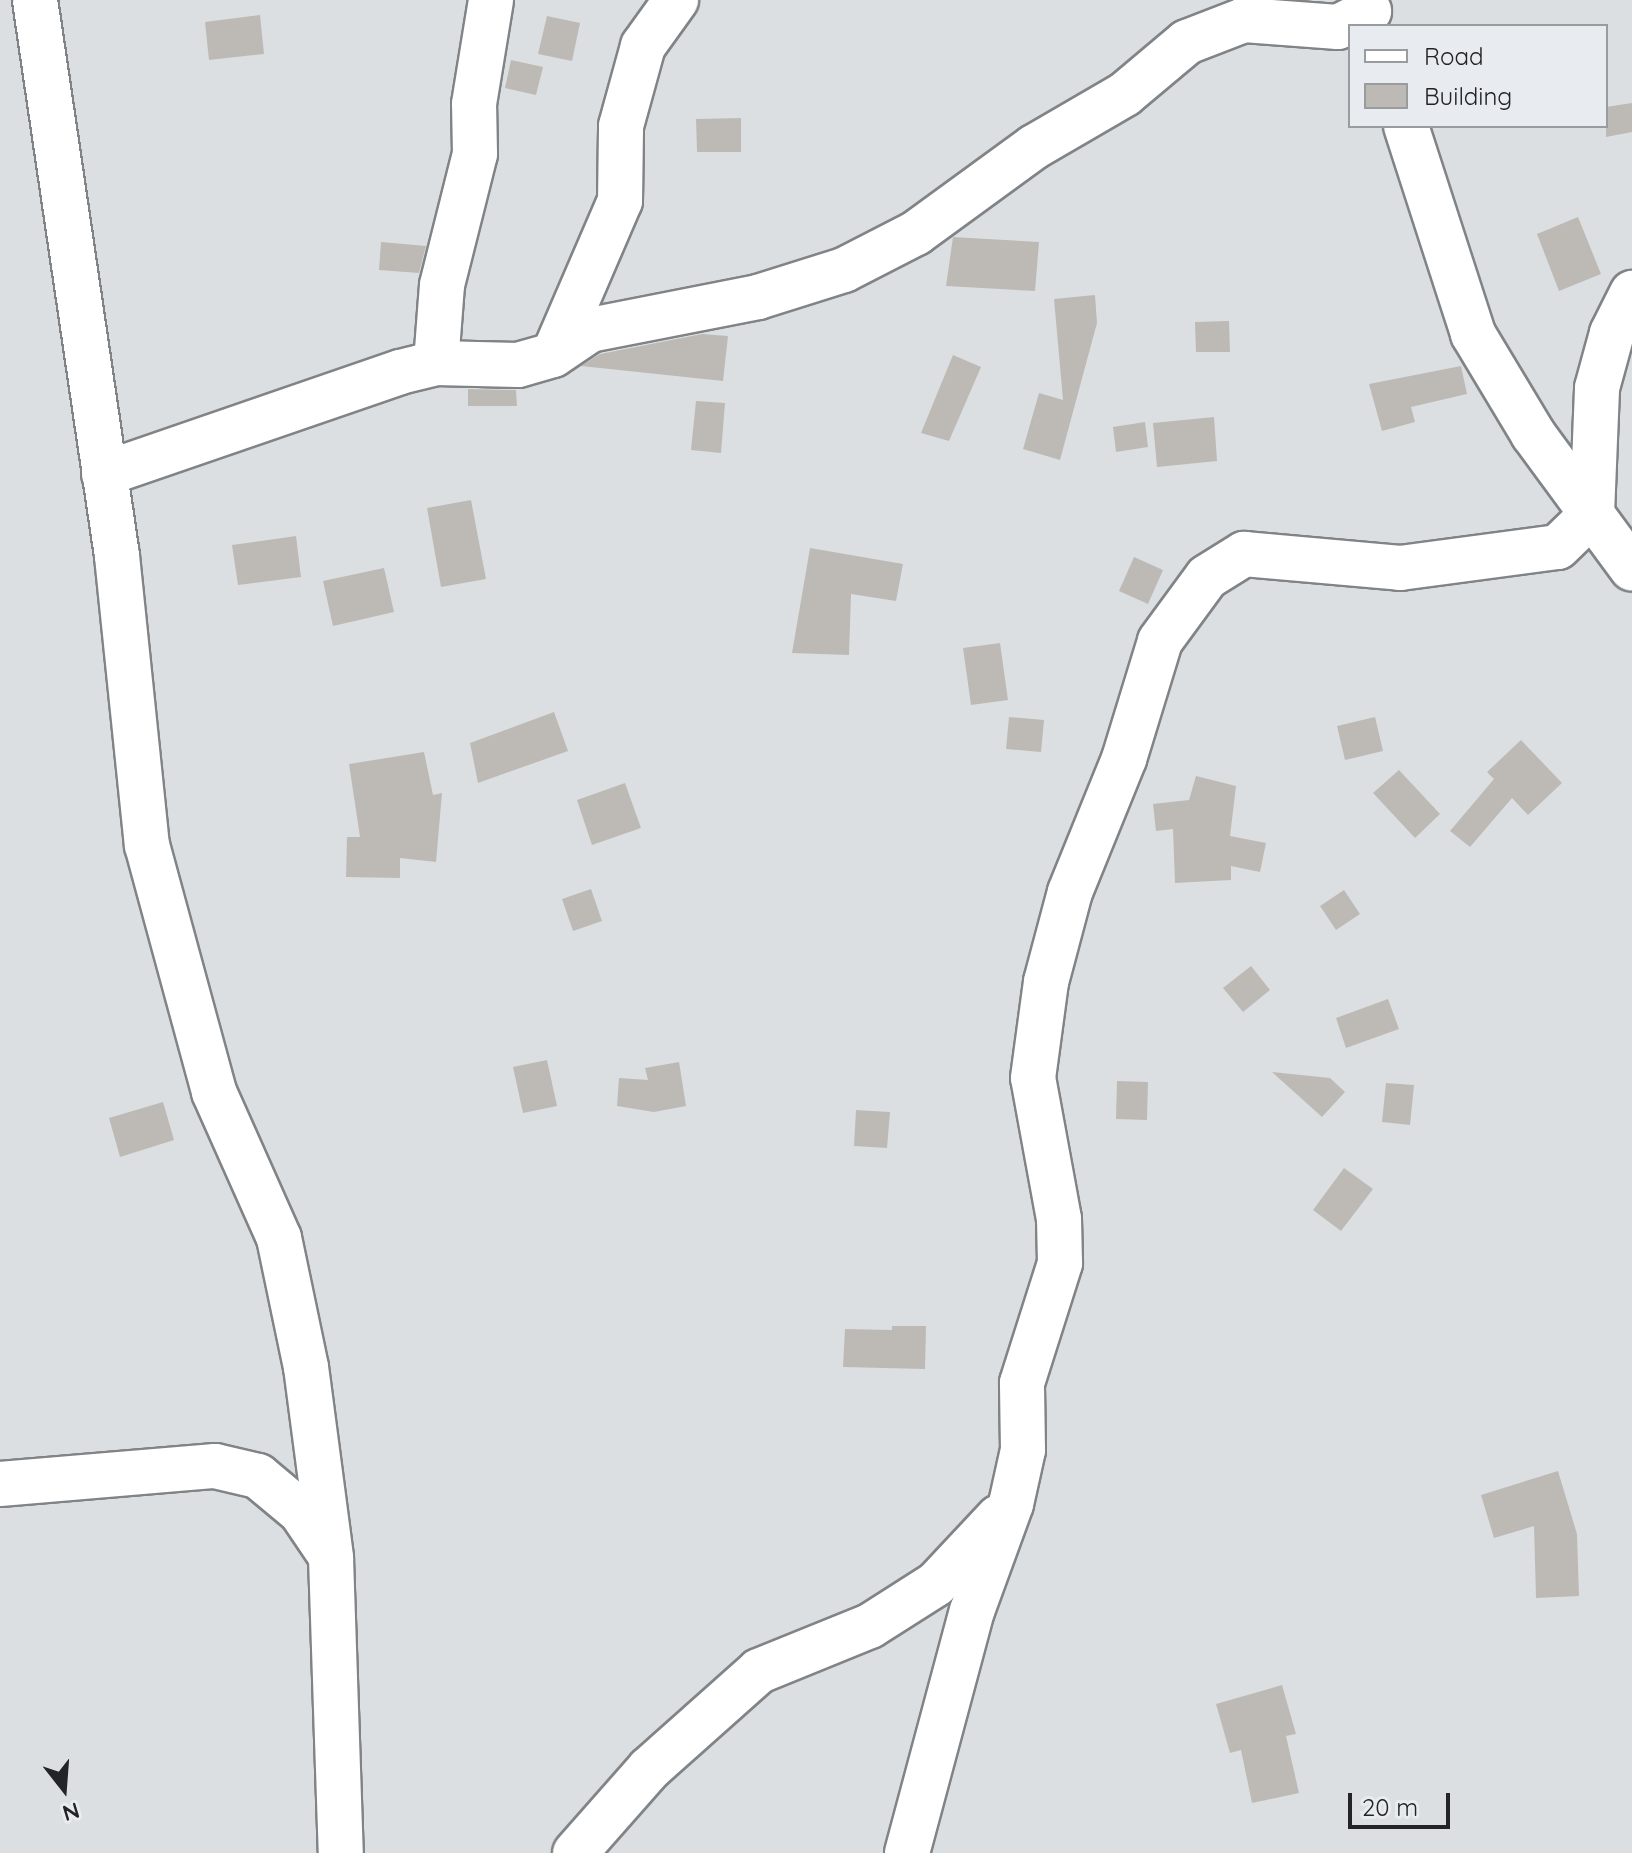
<!DOCTYPE html>
<style>
body{margin:0}
#map{position:relative;width:1632px;height:1853px;overflow:hidden;background:#dbdfe2;font-family:Quicksand,sans-serif}
div>[style]{position:absolute}
.building>*{inset:0;background:#bdbab6}
.roads{filter:drop-shadow(2px 0 #808487) drop-shadow(-2px 0 #808487) drop-shadow(0 2px #808487) drop-shadow(0 -2px #808487)}
.minor>*{height:44px;margin:-22px;padding:0 22px;transform-origin:22px;border-radius:22px;background:#fff}
span{translate:-50% -50%;white-space:nowrap;text-align:center;line-height:1.15;-webkit-text-stroke:8px #e8ecf0;paint-order:stroke}
.legend{position:absolute;left:1348px;top:24px;width:260px;height:104px;box-sizing:border-box;background:#e8ecf0;border:2px solid #999c9f;margin:0;padding:10px 14px;list-style:none;font-size:24px;color:#232426}
.legend li{display:flex;align-items:center;gap:16px;height:40px}
.legend b{width:40px;border:2px solid #999c9f}
.north{position:absolute;left:24px;top:1749px;width:80px;height:80px;-webkit-text-stroke:6px #e8ecf0;paint-order:stroke;rotate:163deg;font-size:22px;font-weight:700;line-height:32px;text-align:center;color:#232426}
.north::after{content:'';display:block;margin:auto;width:28px;height:36px;background:#232426;clip-path:polygon(50% 0,100% 100%,50% 72%,0 100%)}
.scale{position:absolute;left:1348px;top:1793px;width:102px;height:36px;box-sizing:border-box;border:4px solid #232426;border-top:0;padding-left:10px;font-size:24px;line-height:28px;white-space:nowrap;color:#232426;-webkit-text-stroke:6px #e8ecf0;paint-order:stroke}
</style>
<div id="map">
<div class="building">
<i style="clip-path:polygon(260px 15px,264px 54px,209px 60px,205px 22px)"></i>
<i style="clip-path:polygon(547px 16px,580px 23px,572px 61px,538px 54px)"></i>
<i style="clip-path:polygon(511px 60px,543px 67px,536px 95px,505px 88px)"></i>
<i style="clip-path:polygon(1632px 103px,1632px 132px,1606px 137px,1606px 107px)"></i>
<i style="clip-path:polygon(741px 118px,741px 152px,697px 152px,696px 119px)"></i>
<i style="clip-path:polygon(1578px 217px,1601px 274px,1559px 291px,1537px 234px)"></i>
<i style="clip-path:polygon(953px 237px,1039px 242px,1035px 291px,946px 286px)"></i>
<i style="clip-path:polygon(381px 242px,426px 246px,419px 273px,379px 270px)"></i>
<i style="clip-path:polygon(1095px 295px,1097px 323px,1060px 460px,1023px 449px,1039px 393px,1063px 400px,1054px 299px)"></i>
<i style="clip-path:polygon(1229px 321px,1230px 352px,1196px 352px,1195px 322px)"></i>
<i style="clip-path:polygon(702px 334px,728px 336px,723px 381px,581px 366px,600px 354px)"></i>
<i style="clip-path:polygon(953px 355px,981px 367px,949px 441px,921px 433px)"></i>
<i style="clip-path:polygon(1461px 366px,1467px 394px,1411px 407px,1415px 422px,1382px 431px,1369px 384px)"></i>
<i style="clip-path:polygon(468px 389px,516px 390px,517px 406px,468px 406px)"></i>
<i style="clip-path:polygon(696px 401px,725px 403px,721px 453px,691px 450px)"></i>
<i style="clip-path:polygon(1214px 417px,1217px 461px,1157px 467px,1153px 423px)"></i>
<i style="clip-path:polygon(1145px 422px,1148px 447px,1116px 452px,1113px 427px)"></i>
<i style="clip-path:polygon(471px 500px,486px 579px,441px 587px,427px 508px)"></i>
<i style="clip-path:polygon(296px 536px,301px 577px,238px 585px,232px 545px)"></i>
<i style="clip-path:polygon(810px 548px,903px 564px,896px 601px,851px 594px,849px 655px,792px 653px)"></i>
<i style="clip-path:polygon(1134px 557px,1163px 570px,1148px 604px,1119px 591px)"></i>
<i style="clip-path:polygon(384px 568px,394px 612px,333px 626px,323px 581px)"></i>
<i style="clip-path:polygon(1000px 643px,1008px 700px,971px 705px,963px 648px)"></i>
<i style="clip-path:polygon(554px 712px,568px 751px,478px 783px,470px 743px)"></i>
<i style="clip-path:polygon(1009px 717px,1044px 720px,1041px 752px,1006px 749px)"></i>
<i style="clip-path:polygon(1375px 717px,1383px 751px,1345px 760px,1337px 726px)"></i>
<i style="clip-path:polygon(1521px 740px,1562px 783px,1528px 815px,1512px 798px,1470px 847px,1450px 831px,1494px 779px,1487px 772px)"></i>
<i style="clip-path:polygon(424px 752px,433px 795px,442px 793px,436px 862px,400px 858px,400px 878px,346px 877px,347px 837px,360px 837px,349px 764px)"></i>
<i style="clip-path:polygon(1399px 770px,1440px 814px,1415px 838px,1373px 793px)"></i>
<i style="clip-path:polygon(1196px 776px,1236px 786px,1230px 836px,1266px 843px,1260px 872px,1231px 866px,1231px 880px,1175px 883px,1173px 829px,1156px 831px,1153px 804px,1189px 800px)"></i>
<i style="clip-path:polygon(625px 783px,641px 828px,592px 845px,577px 800px)"></i>
<i style="clip-path:polygon(591px 889px,602px 921px,573px 931px,562px 899px)"></i>
<i style="clip-path:polygon(1344px 890px,1360px 914px,1336px 930px,1320px 906px)"></i>
<i style="clip-path:polygon(1251px 966px,1270px 990px,1243px 1012px,1223px 988px)"></i>
<i style="clip-path:polygon(1388px 999px,1399px 1029px,1346px 1048px,1336px 1018px)"></i>
<i style="clip-path:polygon(547px 1060px,557px 1106px,523px 1113px,513px 1067px)"></i>
<i style="clip-path:polygon(679px 1062px,686px 1106px,654px 1112px,617px 1106px,619px 1078px,648px 1080px,645px 1068px)"></i>
<i style="clip-path:polygon(1272px 1072px,1330px 1078px,1345px 1092px,1322px 1117px)"></i>
<i style="clip-path:polygon(1117px 1081px,1148px 1082px,1147px 1120px,1116px 1119px)"></i>
<i style="clip-path:polygon(1386px 1083px,1414px 1085px,1410px 1125px,1382px 1122px)"></i>
<i style="clip-path:polygon(163px 1102px,174px 1140px,120px 1157px,109px 1118px)"></i>
<i style="clip-path:polygon(856px 1110px,890px 1112px,887px 1148px,854px 1146px)"></i>
<i style="clip-path:polygon(1344px 1168px,1373px 1189px,1341px 1231px,1313px 1210px)"></i>
<i style="clip-path:polygon(892px 1326px,926px 1326px,925px 1369px,843px 1367px,845px 1329px,892px 1330px)"></i>
<i style="clip-path:polygon(1558px 1471px,1577px 1534px,1579px 1596px,1536px 1598px,1534px 1526px,1494px 1538px,1481px 1495px)"></i>
<i style="clip-path:polygon(1282px 1685px,1296px 1734px,1286px 1736px,1299px 1793px,1252px 1803px,1241px 1750px,1230px 1753px,1216px 1704px)"></i>
</div>
<div class="roads">
<div class="minor">
<i style="left:35px;top:0;width:562px;rotate:81.61deg"></i>
<i style="left:117px;top:556px;width:291px;rotate:84.1deg"></i>
<i style="left:147px;top:845px;width:256px;rotate:74.8deg"></i>
<i style="left:214px;top:1092px;width:160px;rotate:66deg"></i>
<i style="left:279px;top:1238px;width:132px;rotate:78.2deg"></i>
<i style="left:306px;top:1367px;width:193px;rotate:82.5deg"></i>
<i style="left:331px;top:1558px;width:295px;rotate:88.1deg"></i>
<i style="left:1406px;top:126px;width:219px;rotate:72.1deg"></i>
<i style="left:1473px;top:334px;width:117px;rotate:59deg"></i>
<i style="left:1533px;top:434px;width:167px;rotate:53.7deg"></i>
<i style="left:554px;top:354px;width:167px;rotate:-66.7deg"></i>
<i style="left:620px;top:201px;width:75px;rotate:-89.2deg"></i>
<i style="left:621px;top:126px;width:83px;rotate:-74.6deg"></i>
<i style="left:643px;top:46px;width:57px;rotate:-54.3deg"></i>
<i style="left:436px;top:363px;width:78px;rotate:-85.6deg"></i>
<i style="left:442px;top:285px;width:135px;rotate:-75.9deg"></i>
<i style="left:475px;top:154px;width:50px;rotate:-91.1deg"></i>
<i style="left:474px;top:104px;width:105px;rotate:-80.7deg"></i>
<i style="left:104px;top:474px;width:313px;rotate:-19deg"></i>
<i style="left:400px;top:372px;width:37px;rotate:-14deg"></i>
<i style="left:436px;top:363px;width:82px;rotate:1.4deg"></i>
<i style="left:518px;top:365px;width:36px;rotate:-16deg"></i>
<i style="left:553px;top:355px;width:45px;rotate:-34deg"></i>
<i style="left:590px;top:330px;width:171px;rotate:-11.1deg"></i>
<i style="left:758px;top:297px;width:90px;rotate:-17.4deg"></i>
<i style="left:844px;top:270px;width:81px;rotate:-27.2deg"></i>
<i style="left:916px;top:233px;width:146px;rotate:-36.1deg"></i>
<i style="left:1034px;top:147px;width:105px;rotate:-30.2deg"></i>
<i style="left:1125px;top:94px;width:81px;rotate:-40deg"></i>
<i style="left:1187px;top:42px;width:61px;rotate:-21.1deg"></i>
<i style="left:1244px;top:20px;width:94px;rotate:4.3deg"></i>
<i style="left:1338px;top:27px;width:35px;rotate:-27deg"></i>
<i style="left:0;top:1484px;width:216px;rotate:-4.8deg"></i>
<i style="left:215px;top:1466px;width:44px;rotate:13.1deg"></i>
<i style="left:258px;top:1476px;width:56px;rotate:39.9deg"></i>
<i style="left:301px;top:1512px;width:48px;rotate:56deg"></i>
<i style="left:575px;top:1853px;width:112px;rotate:-48.6deg"></i>
<i style="left:649px;top:1769px;width:147px;rotate:-41.7deg"></i>
<i style="left:759px;top:1671px;width:120px;rotate:-22.1deg"></i>
<i style="left:870px;top:1626px;width:78px;rotate:-32.5deg"></i>
<i style="left:936px;top:1584px;width:92px;rotate:-46.8deg"></i>
<i style="left:907px;top:1853px;width:251px;rotate:-75deg"></i>
<i style="left:972px;top:1611px;width:114px;rotate:-70deg"></i>
<i style="left:1011px;top:1504px;width:55px;rotate:-77.5deg"></i>
<i style="left:1023px;top:1450px;width:67px;rotate:-90.9deg"></i>
<i style="left:1022px;top:1383px;width:126px;rotate:-72.4deg"></i>
<i style="left:1060px;top:1263px;width:44px;rotate:-91.3deg"></i>
<i style="left:1059px;top:1219px;width:143px;rotate:-100.4deg"></i>
<i style="left:1033px;top:1078px;width:97px;rotate:-82.3deg"></i>
<i style="left:1046px;top:982px;width:93px;rotate:-75.1deg"></i>
<i style="left:1070px;top:892px;width:144px;rotate:-67.9deg"></i>
<i style="left:1124px;top:759px;width:123px;rotate:-73deg"></i>
<i style="left:1160px;top:641px;width:79px;rotate:-53.7deg"></i>
<i style="left:1207px;top:577px;width:44px;rotate:-31.9deg"></i>
<i style="left:1244px;top:554px;width:157px;rotate:5.1deg"></i>
<i style="left:1400px;top:568px;width:159px;rotate:-7.6deg"></i>
<i style="left:1558px;top:547px;width:47px;rotate:-44.1deg"></i>
<i style="left:1592px;top:514px;width:126px;rotate:-87.7deg"></i>
<i style="left:1597px;top:388px;width:57px;rotate:-74.7deg"></i>
<i style="left:1612px;top:333px;width:45px;rotate:-63.4deg"></i>
</div>
</div>
<ul class="legend">
<li><b style="height:10px;background:#fff"></b>Road</li>
<li><b style="height:22px;background:#bdbab6"></b>Building</li>
</ul>
<div class="north">N</div>
<div class="scale">20 m</div>
</div>
